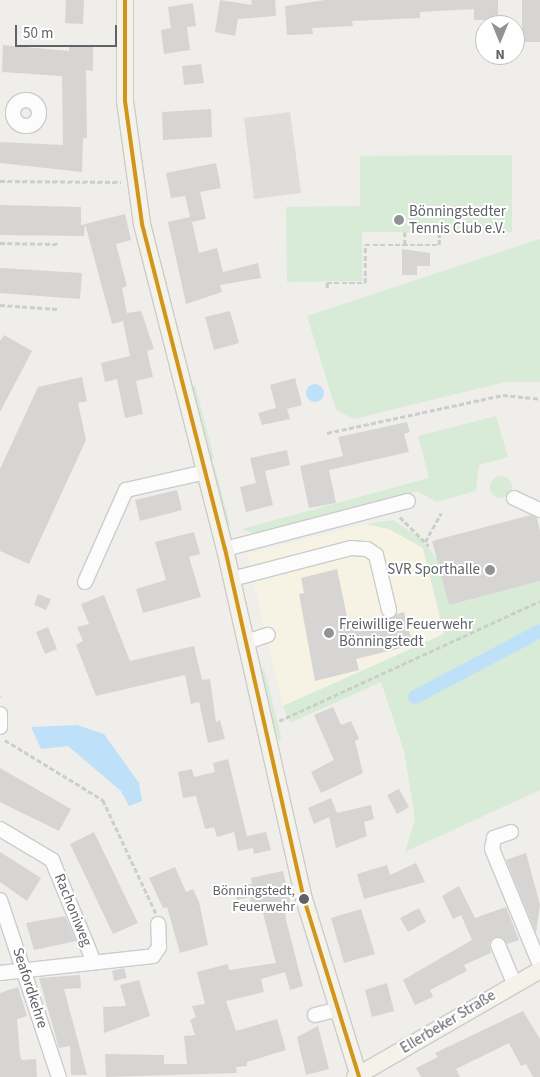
<!DOCTYPE html>
<meta charset="utf-8">
<style>
body{margin:0}
#map{position:relative;width:540px;height:1077px;overflow:hidden;background:#efeeea;font-family:"Source Sans 3",sans-serif}
div>[style]{position:absolute}
.commercial>*{inset:0;background:#f7f3e4}
.industrial>*{inset:0;background:#dfddda}
.green>*{inset:0;background:#d8ebd6}
.round{border-radius:50%}
.water>*{inset:0;background:#bfe0f9}
.canal>*{height:14px;margin:-7px;padding:0 7px;transform-origin:7px;border-radius:7px;background:#bfe0f9}
.building>*{inset:0;background:#d6d5d3}
.path>*{height:2.5px;margin-top:-1.25px;transform-origin:0;background:repeating-linear-gradient(90deg,#cacfcc 0 5px,transparent 0 7.5px)}
.roads{filter:drop-shadow(1px 0 #cbcccc) drop-shadow(-1px 0 #cbcccc) drop-shadow(0 1px #cbcccc) drop-shadow(0 -1px #cbcccc)}
.minor>*{height:14px;margin:-7px;padding:0 7px;transform-origin:7px;border-radius:7px;background:#fdfcfc}
.minor>.ring{margin:-7px;padding:0;box-sizing:content-box;background:none;border:14px solid #fdfcfc;border-radius:50%}
.major>*{height:16px;margin:-8px;padding:0 8px;transform-origin:8px;border-radius:8px;background:#f4f2e9}
.bus-1>*{height:4px;margin:-2px;padding:0 2px;transform-origin:2px;border-radius:2px;background:#d1951a}
.dots>*{width:14px;height:14px;translate:-50% -50%;box-sizing:border-box;border:2px solid #fff;border-radius:50%}
span{translate:-50% -50%;white-space:nowrap;text-align:center;line-height:1.15;-webkit-text-stroke:4px #fff;paint-order:stroke}
.bus-label{font-size:14px;color:#5f6368}
.right{translate:-100% -50%;text-align:right}
.poi-label{font-size:15px;color:#5f6368}
.left{translate:0 -50%;text-align:left}
.street-label{font-size:15px;color:#5f6368}
.north{position:absolute;left:475px;top:15px;width:50px;height:50px;box-sizing:border-box;background:#fff;border:1px solid #bfc1c3;border-radius:50%;rotate:180deg;font-size:14px;font-weight:700;line-height:20px;text-align:center;color:#5f6368}
.north::after{content:'';display:block;margin:auto;width:18px;height:22px;background:#919496;clip-path:polygon(50% 0,100% 100%,50% 72%,0 100%)}
.scale{position:absolute;left:15px;top:25px;width:102px;height:22px;box-sizing:border-box;border:2px solid #5f6368;border-top:0;padding-left:6px;font-size:15px;line-height:18px;white-space:nowrap;color:#5f6368;-webkit-text-stroke:4px #fff;paint-order:stroke}
</style>
<div id="map">
<div class="commercial">
<i style="clip-path:polygon(366px 524px,389px 529px,423px 548px,444px 634px,283px 706px,247px 554px)"></i>
</div>
<div class="industrial">
<i style="clip-path:polygon(290px 112px,301px 193px,254px 199px,244px 118px)"></i>
</div>
<div class="green">
<i style="clip-path:polygon(512px 155px,512px 232px,362px 232px,362px 281px,287px 282px,286px 207px,360px 206px,360px 156px)"></i>
<i style="clip-path:polygon(540px 239px,540px 382px,505px 382px,354px 419px,336px 410px,307px 316px)"></i>
<i style="clip-path:polygon(195px 385px,214px 458px,210px 461px,190px 388px)"></i>
<i style="clip-path:polygon(496px 416px,508px 457px,479px 465px,476px 491px,436px 502px,417px 491px,260px 536px,242px 529px,429px 478px,418px 436px)"></i>
<i style="clip-path:polygon(214px 464px,230px 525px,226px 526px,209px 469px)"></i>
<i class="round" style="left:490px;top:476px;width:22px;height:22px"></i>
<i style="clip-path:polygon(393px 520px,420px 538px,437px 559px,449px 605px,540px 581px,540px 790px,405px 852px,415px 819px,404px 751px,381px 682px,290px 723px,283px 706px,444px 634px,423px 548px,389px 529px,366px 524px)"></i>
<i style="clip-path:polygon(264px 668px,281px 736px,280px 742px,273px 730px,259px 676px)"></i>
</div>
<div class="water">
<i class="round" style="left:306px;top:384px;width:18px;height:18px"></i>
<i style="clip-path:polygon(77px 725px,104px 734px,139px 783px,142px 801px,129px 806px,121px 791px,68px 746px,41px 749px,31px 727px)"></i>
</div>
<div class="canal">
<i style="left:415px;top:697px;width:141px;rotate:-27.8deg"></i>
</div>
<div class="building">
<i style="clip-path:polygon(66px 0,84px 0,83px 24px,65px 23px)"></i>
<i style="clip-path:polygon(220px 0,252px 5px,251px 0,275px 0,276px 16px,238px 19px,235px 36px,215px 32px)"></i>
<i style="clip-path:polygon(325px 0,498px 0,498px 20px,474px 20px,474px 9px,420px 12px,420px 18px,352px 21px,353px 26px,312px 28px,313px 34px,287px 35px,285px 6px)"></i>
<i style="clip-path:polygon(522px 0,540px 0,540px 42px,522px 42px)"></i>
<i style="clip-path:polygon(193px 3px,196px 26px,187px 27px,190px 50px,164px 54px,161px 30px,171px 28px,168px 7px)"></i>
<i style="clip-path:polygon(3px 45px,69px 51px,69px 45px,93px 45px,93px 71px,86px 70px,87px 138px,83px 138px,82px 172px,0 163px,0 142px,63px 145px,62px 76px,2px 72px)"></i>
<i style="clip-path:polygon(201px 64px,204px 83px,184px 85px,182px 66px)"></i>
<i style="clip-path:polygon(211px 109px,212px 137px,163px 140px,162px 112px)"></i>
<i style="clip-path:polygon(216px 163px,221px 188px,200px 192px,206px 219px,192px 222px,199px 253px,217px 248px,223px 272px,258px 263px,261px 278px,220px 285px,222px 292px,186px 304px,168px 222px,190px 217px,185px 196px,171px 198px,166px 173px)"></i>
<i style="clip-path:polygon(0 205px,81px 207px,81px 225px,125px 214px,131px 240px,116px 244px,127px 286px,122px 288px,127px 313px,141px 311px,154px 349px,147px 351px,153px 377px,136px 381px,143px 414px,125px 418px,117px 379px,105px 382px,101px 363px,130px 356px,123px 321px,112px 324px,85px 224px,84px 236px,0 235px)"></i>
<i style="clip-path:polygon(402px 249px,430px 253px,430px 266px,417px 266px,417px 275px,402px 275px)"></i>
<i style="clip-path:polygon(0 268px,82px 273px,80px 299px,0 293px)"></i>
<i style="clip-path:polygon(230px 311px,239px 343px,214px 350px,205px 317px)"></i>
<i style="clip-path:polygon(4px 335px,32px 351px,0 412px,0 341px)"></i>
<i style="clip-path:polygon(82px 377px,87px 401px,78px 403px,86px 440px,29px 564px,0 551px,0 469px,38px 387px)"></i>
<i style="clip-path:polygon(295px 378px,302px 405px,287px 409px,290px 419px,262px 425px,258px 413px,276px 408px,270px 385px)"></i>
<i style="clip-path:polygon(407px 422px,410px 432px,404px 434px,409px 452px,329px 470px,336px 503px,309px 508px,300px 466px,343px 456px,338px 437px)"></i>
<i style="clip-path:polygon(287px 450px,290px 465px,265px 471px,273px 505px,246px 512px,240px 487px,256px 483px,250px 458px)"></i>
<i style="clip-path:polygon(177px 490px,182px 510px,140px 521px,135px 500px)"></i>
<i style="clip-path:polygon(531px 515px,537px 518px,540px 531px,540px 581px,449px 605px,432px 541px)"></i>
<i style="clip-path:polygon(194px 532px,200px 554px,189px 557px,201px 597px,143px 613px,136px 589px,166px 580px,155px 542px)"></i>
<i style="clip-path:polygon(337px 569px,349px 626px,404px 612px,413px 645px,356px 659px,359px 670px,315px 681px,299px 594px,304px 593px,301px 578px)"></i>
<i style="clip-path:polygon(38px 594px,51px 599px,46px 610px,34px 605px)"></i>
<i style="clip-path:polygon(104px 595px,130px 661px,194px 646px,202px 680px,210px 679px,216px 722px,220px 720px,225px 739px,208px 743px,199px 702px,191px 704px,185px 675px,96px 696px,76px 645px,83px 641px,77px 627px,89px 624px,81px 604px)"></i>
<i style="clip-path:polygon(48px 627px,57px 649px,45px 654px,36px 632px)"></i>
<i style="clip-path:polygon(333px 707px,341px 725px,351px 721px,359px 739px,355px 741px,363px 773px,321px 793px,311px 772px,334px 760px,314px 715px)"></i>
<i style="clip-path:polygon(228px 759px,247px 836px,266px 832px,271px 850px,254px 854px,253px 848px,238px 851px,234px 832px,217px 837px,214px 827px,205px 829px,196px 796px,183px 798px,178px 772px,192px 769px,194px 777px,215px 772px,213px 763px)"></i>
<i style="clip-path:polygon(0 768px,71px 809px,59px 831px,0 802px)"></i>
<i style="clip-path:polygon(399px 789px,409px 807px,397px 814px,387px 795px)"></i>
<i style="clip-path:polygon(331px 798px,337px 813px,371px 805px,374px 819px,364px 822px,367px 836px,336px 848px,329px 817px,314px 824px,308px 808px)"></i>
<i style="clip-path:polygon(94px 832px,138px 923px,113px 934px,70px 844px)"></i>
<i style="clip-path:polygon(0 852px,41px 878px,27px 901px,0 882px)"></i>
<i style="clip-path:polygon(526px 853px,540px 905px,536px 933px,506px 860px)"></i>
<i style="clip-path:polygon(416px 863px,425px 882px,364px 899px,357px 874px,387px 865px,390px 875px)"></i>
<i style="clip-path:polygon(175px 867px,186px 892px,193px 889px,199px 902px,208px 945px,180px 953px,167px 907px,163px 908px,149px 878px)"></i>
<i style="clip-path:polygon(283px 871px,291px 905px,285px 906px,286px 920px,303px 986px,290px 990px,285px 972px,261px 979px,264px 992px,226px 1001px,236px 1031px,277px 1019px,286px 1050px,247px 1062px,247px 1066px,236px 1067px,237px 1073px,106px 1077px,105px 1054px,164px 1055px,164px 1064px,187px 1064px,184px 1036px,195px 1035px,190px 1020px,196px 1017px,192px 1006px,205px 1004px,197px 972px,228px 964px,229px 970px,276px 963px,260px 902px,251px 904px,250px 897px,237px 900px,234px 888px,252px 884px,251px 878px)"></i>
<i style="clip-path:polygon(459px 886px,475px 918px,506px 907px,519px 940px,507px 944px,503px 938px,494px 937px,489px 943px,491px 953px,464px 965px,467px 971px,430px 990px,433px 997px,415px 1005px,403px 980px,472px 940px,461px 915px,453px 919px,442px 896px)"></i>
<i style="clip-path:polygon(419px 908px,426px 922px,408px 932px,400px 918px)"></i>
<i style="clip-path:polygon(361px 909px,375px 954px,344px 963px,331px 918px)"></i>
<i style="clip-path:polygon(65px 916px,76px 941px,34px 950px,26px 923px)"></i>
<i style="clip-path:polygon(124px 968px,127px 978px,114px 981px,112px 971px)"></i>
<i style="clip-path:polygon(80px 975px,81px 988px,64px 989px,87px 1075px,71px 1075px,70px 1046px,59px 1048px,39px 978px)"></i>
<i style="clip-path:polygon(139px 980px,150px 1016px,104px 1033px,103px 1007px,126px 1006px,120px 985px)"></i>
<i style="clip-path:polygon(387px 983px,394px 1011px,372px 1017px,365px 990px)"></i>
<i style="clip-path:polygon(18px 987px,27px 1016px,17px 1019px,20px 1056px,22px 1060px,36px 1059px,37px 1077px,0 1077px,0 993px)"></i>
<i style="clip-path:polygon(523px 1011px,540px 1039px,540px 1077px,533px 1077px,526px 1064px,521px 1066px,509px 1043px,456px 1069px,460px 1077px,421px 1077px,416px 1068px,438px 1057px,435px 1053px)"></i>
<i style="clip-path:polygon(318px 1026px,329px 1069px,306px 1075px,297px 1037px)"></i>
</div>
<div class="path">
<i style="left:0;top:181px;width:121px;rotate:0.5deg"></i>
<i style="left:405px;top:232px;width:13px;rotate:90deg"></i>
<i style="left:0;top:243px;width:58px;rotate:1deg"></i>
<i style="left:327px;top:288px;width:5px;rotate:-90deg"></i>
<i style="left:327px;top:283px;width:38px"></i>
<i style="left:365px;top:283px;width:38px;rotate:-90deg"></i>
<i style="left:365px;top:245px;width:74px"></i>
<i style="left:439px;top:245px;width:13px;rotate:-90deg"></i>
<i style="left:0;top:305px;width:58px;rotate:3.9deg"></i>
<i style="left:327px;top:433px;width:180px;rotate:-12.2deg"></i>
<i style="left:503px;top:395px;width:37px;rotate:6deg"></i>
<i style="left:400px;top:517px;width:41px;rotate:45deg"></i>
<i style="left:425px;top:542px;width:33px;rotate:-61deg"></i>
<i style="left:0;top:696px;width:1px;rotate:90deg"></i>
<i style="left:279px;top:721px;width:287px;rotate:-24.7deg"></i>
<i style="left:5px;top:740px;width:115px;rotate:31.5deg"></i>
<i style="left:103px;top:800px;width:125px;rotate:64.9deg"></i>
</div>
<div class="roads">
<div class="minor">
<i class="ring" style="left:13px;top:100px;width:12px;height:12px"></i>
<i style="left:514px;top:498px;width:29px;rotate:25deg"></i>
<i style="left:225px;top:549px;width:189px;rotate:-14.7deg"></i>
<i style="left:232px;top:579px;width:123px;rotate:-14.6deg"></i>
<i style="left:351px;top:548px;width:16px;rotate:4deg"></i>
<i style="left:367px;top:549px;width:11px;rotate:34deg"></i>
<i style="left:376px;top:555px;width:57px;rotate:76.7deg"></i>
<i style="left:85px;top:582px;width:101px;rotate:-66deg"></i>
<i style="left:126px;top:490px;width:81px;rotate:-12.8deg"></i>
<i style="left:246px;top:642px;width:23px;rotate:-18deg"></i>
<i style="left:0;top:714px;width:13px;rotate:90deg"></i>
<i style="left:0;top:829px;width:61px;rotate:30.8deg"></i>
<i style="left:52px;top:860px;width:108px;rotate:67.7deg"></i>
<i style="left:511px;top:832px;width:18px;rotate:161deg"></i>
<i style="left:494px;top:838px;width:11px;rotate:100deg"></i>
<i style="left:492px;top:849px;width:126px;rotate:67.5deg"></i>
<i style="left:0;top:900px;width:187px;rotate:71.6deg"></i>
<i style="left:498px;top:945px;width:41px;rotate:67.2deg"></i>
<i style="left:0;top:973px;width:154px;rotate:-6.3deg"></i>
<i style="left:153px;top:956px;width:11px;rotate:-56deg"></i>
<i style="left:159px;top:947px;width:23px;rotate:-92deg"></i>
<i style="left:315px;top:1015px;width:21px;rotate:-14deg"></i>
</div>
<div class="major">
<i style="left:125px;top:0;width:101px;rotate:90deg"></i>
<i style="left:125px;top:101px;width:124px;rotate:82.1deg"></i>
<i style="left:142px;top:224px;width:335px;rotate:75.7deg"></i>
<i style="left:225px;top:549px;width:359px;rotate:77.3deg"></i>
<i style="left:304px;top:899px;width:186px;rotate:72.8deg"></i>
<i style="left:355px;top:1077px;width:214px;rotate:-30deg"></i>
</div>
</div>
<div class="bus-1">
<i style="left:125px;top:0;width:101px;rotate:90deg"></i>
<i style="left:125px;top:101px;width:124px;rotate:82.1deg"></i>
<i style="left:142px;top:224px;width:335px;rotate:75.7deg"></i>
<i style="left:225px;top:549px;width:359px;rotate:77.3deg"></i>
<i style="left:304px;top:899px;width:186px;rotate:72.8deg"></i>
</div>
<div class="dots">
<i style="left:399px;top:220px;background:#919496"></i>
<i style="left:490px;top:570px;background:#919496"></i>
<i style="left:329px;top:633px;background:#919496"></i>
<i style="left:304px;top:899px;background:#5f6368"></i>
</div>
<div class="bus-label">
<span class="right" style="left:295px;top:899px">Bönningstedt,<br>Feuerwehr</span>
</div>
<div class="poi-label">
<span class="left" style="left:409px;top:220px">Bönningstedter<br>Tennis Club e.V.</span>
<span class="right" style="left:480px;top:570px">SVR Sporthalle</span>
<span class="left" style="left:339px;top:633px">Freiwillige Feuerwehr<br>Bönningstedt</span>
</div>
<div class="street-label">
<span style="left:73px;top:910px;rotate:68deg">Rachoniweg</span>
<span style="left:30px;top:988px;rotate:72deg">Seafordkehre</span>
<span style="left:448px;top:1022px;rotate:-31deg">Ellerbeker Straße</span>
</div>
<div class="north">N</div>
<div class="scale">50 m</div>
</div>
